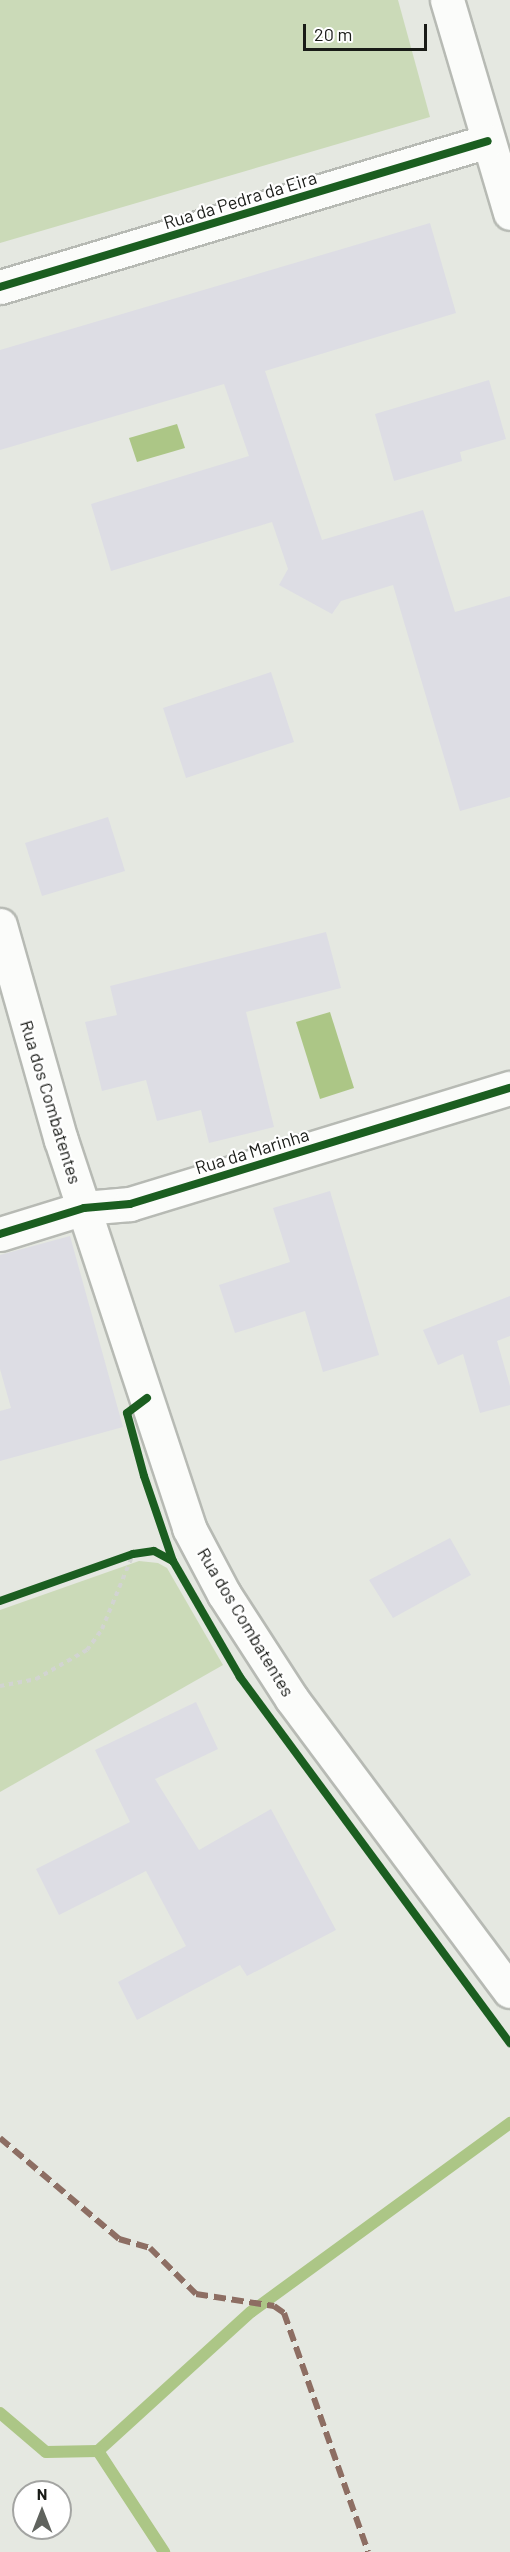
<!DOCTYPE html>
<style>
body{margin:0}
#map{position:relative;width:510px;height:2552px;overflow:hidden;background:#e5e8e1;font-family:Barlow,sans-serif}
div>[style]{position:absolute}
.green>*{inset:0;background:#cbdab8}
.water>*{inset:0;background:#acc686}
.stream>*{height:12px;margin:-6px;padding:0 6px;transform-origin:6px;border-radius:6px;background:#acc686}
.building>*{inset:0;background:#dddde4}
.path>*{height:4px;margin-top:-2px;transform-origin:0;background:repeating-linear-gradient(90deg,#d2d4d1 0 4.5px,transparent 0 9px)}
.roads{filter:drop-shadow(2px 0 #b7bab4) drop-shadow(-2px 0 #b7bab4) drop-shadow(0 2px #b7bab4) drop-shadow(0 -2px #b7bab4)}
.minor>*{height:33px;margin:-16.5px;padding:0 16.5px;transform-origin:16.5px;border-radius:16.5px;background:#fbfcfa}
.secondary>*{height:33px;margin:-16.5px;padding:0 16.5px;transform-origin:16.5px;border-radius:16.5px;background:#fbfcfa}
.quiet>*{height:6px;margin-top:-3px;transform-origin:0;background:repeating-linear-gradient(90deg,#8d6e63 0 12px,transparent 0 18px)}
.cycleway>*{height:8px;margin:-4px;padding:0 4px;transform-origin:4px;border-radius:4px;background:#1b5e20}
span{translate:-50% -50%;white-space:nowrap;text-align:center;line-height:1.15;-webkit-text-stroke:4.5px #fff;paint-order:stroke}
.street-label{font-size:18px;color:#191b17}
.north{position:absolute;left:12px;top:2480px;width:60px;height:60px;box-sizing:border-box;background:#fff;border:2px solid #a3a4a2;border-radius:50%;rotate:0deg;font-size:16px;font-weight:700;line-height:24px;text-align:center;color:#191b17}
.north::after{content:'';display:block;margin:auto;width:21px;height:27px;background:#60635e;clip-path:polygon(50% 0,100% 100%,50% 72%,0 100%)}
.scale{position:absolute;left:303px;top:24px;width:124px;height:27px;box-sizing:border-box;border:3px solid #191b17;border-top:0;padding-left:8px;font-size:18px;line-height:21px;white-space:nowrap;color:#191b17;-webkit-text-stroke:4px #fff;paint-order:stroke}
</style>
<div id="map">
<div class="green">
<i style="clip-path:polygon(0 0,398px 0,430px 117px,0 243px)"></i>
<i style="clip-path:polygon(139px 1561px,158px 1563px,167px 1568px,223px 1665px,0 1792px,0 1610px)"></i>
</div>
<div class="water">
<i style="clip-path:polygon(177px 424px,185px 448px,137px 462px,129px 438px)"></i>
<i style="clip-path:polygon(330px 1012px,354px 1088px,320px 1099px,296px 1022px)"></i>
</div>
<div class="stream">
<i style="left:0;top:2413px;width:60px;rotate:40.3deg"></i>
<i style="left:46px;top:2452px;width:52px;rotate:-1.1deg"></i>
<i style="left:98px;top:2451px;width:207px;rotate:-42.3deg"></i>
<i style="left:251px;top:2312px;width:321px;rotate:-36.1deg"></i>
<i style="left:98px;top:2451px;width:121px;rotate:56.8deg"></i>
</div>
<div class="building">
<i style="clip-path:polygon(430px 223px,456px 313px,265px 371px,322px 540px,423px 510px,455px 612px,510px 596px,510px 797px,460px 811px,393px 585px,341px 601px,332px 614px,279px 585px,288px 569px,272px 522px,111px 571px,91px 504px,249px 456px,224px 384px,0 450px,0 350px)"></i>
<i style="clip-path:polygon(489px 380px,506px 439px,460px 452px,462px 461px,394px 481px,375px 414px)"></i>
<i style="clip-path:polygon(271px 672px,294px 742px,186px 778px,163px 708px)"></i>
<i style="clip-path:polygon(108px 817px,125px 871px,42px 896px,25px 843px)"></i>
<i style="clip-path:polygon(326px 932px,341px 988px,246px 1012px,274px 1127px,209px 1143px,201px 1110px,157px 1121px,146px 1080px,102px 1091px,85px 1022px,117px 1015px,110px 986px)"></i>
<i style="clip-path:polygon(330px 1191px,379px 1355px,323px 1372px,305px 1311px,235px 1333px,219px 1285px,290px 1262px,273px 1208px)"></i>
<i style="clip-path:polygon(70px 1236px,123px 1427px,0 1461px,0 1411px,11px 1408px,0 1369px,0 1255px)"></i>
<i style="clip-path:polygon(510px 1296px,510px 1336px,497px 1341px,510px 1386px,510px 1405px,480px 1413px,463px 1354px,438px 1365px,423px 1330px)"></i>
<i style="clip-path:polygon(450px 1538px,471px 1575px,393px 1618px,369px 1580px)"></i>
<i style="clip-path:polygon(196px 1702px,218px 1749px,155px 1779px,199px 1850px,271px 1809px,336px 1930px,247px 1976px,240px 1965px,137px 2020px,118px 1982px,186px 1946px,146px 1871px,59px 1915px,36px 1869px,130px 1822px,95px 1750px)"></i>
</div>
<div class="path">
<i style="left:0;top:1686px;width:37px;rotate:-11deg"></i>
<i style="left:36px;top:1679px;width:59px;rotate:-29.6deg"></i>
<i style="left:87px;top:1650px;width:26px;rotate:-54deg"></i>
<i style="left:102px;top:1629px;width:81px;rotate:-67.5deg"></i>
</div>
<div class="roads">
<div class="minor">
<i style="left:447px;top:0;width:222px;rotate:73.5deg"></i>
<i style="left:0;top:287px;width:509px;rotate:-16.66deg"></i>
<i style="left:0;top:1234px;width:88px;rotate:-17.2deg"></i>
<i style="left:84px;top:1208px;width:46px;rotate:-5deg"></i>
<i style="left:130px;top:1204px;width:397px;rotate:-17deg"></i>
</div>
<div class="secondary">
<i style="left:0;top:925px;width:223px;rotate:74.2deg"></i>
<i style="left:61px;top:1140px;width:409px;rotate:71.7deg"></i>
<i style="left:189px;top:1528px;width:75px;rotate:62.1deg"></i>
<i style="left:224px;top:1594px;width:125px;rotate:57.1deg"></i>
<i style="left:292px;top:1699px;width:364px;rotate:53.3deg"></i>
</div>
</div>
<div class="quiet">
<i style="left:0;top:2138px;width:156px;rotate:40.3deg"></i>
<i style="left:119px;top:2239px;width:32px;rotate:16deg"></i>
<i style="left:150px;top:2248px;width:65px;rotate:45deg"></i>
<i style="left:196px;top:2294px;width:79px;rotate:8.7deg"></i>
<i style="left:274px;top:2306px;width:12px;rotate:35deg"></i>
<i style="left:284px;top:2313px;width:253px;rotate:70.6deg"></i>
</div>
<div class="cycleway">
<i style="left:0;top:287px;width:509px;rotate:-16.66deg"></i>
<i style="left:0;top:1234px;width:88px;rotate:-17.2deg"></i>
<i style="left:84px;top:1208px;width:46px;rotate:-5deg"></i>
<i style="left:130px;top:1204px;width:397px;rotate:-17deg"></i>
<i style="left:147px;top:1398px;width:25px;rotate:143deg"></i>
<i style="left:127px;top:1413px;width:65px;rotate:74.9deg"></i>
<i style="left:144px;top:1476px;width:90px;rotate:71.2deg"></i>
<i style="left:173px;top:1561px;width:134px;rotate:60deg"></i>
<i style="left:240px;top:1677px;width:455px;rotate:53.6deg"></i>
<i style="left:0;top:1601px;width:141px;rotate:-19.5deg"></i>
<i style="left:133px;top:1554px;width:21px;rotate:-8deg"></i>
<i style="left:154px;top:1551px;width:21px;rotate:28deg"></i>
</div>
<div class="street-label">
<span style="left:240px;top:200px;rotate:-17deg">Rua da Pedra da Eira</span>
<span style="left:51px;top:1102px;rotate:73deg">Rua dos Combatentes</span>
<span style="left:252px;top:1151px;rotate:-17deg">Rua da Marinha</span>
<span style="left:246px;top:1622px;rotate:59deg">Rua dos Combatentes</span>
</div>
<div class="north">N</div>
<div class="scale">20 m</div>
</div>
